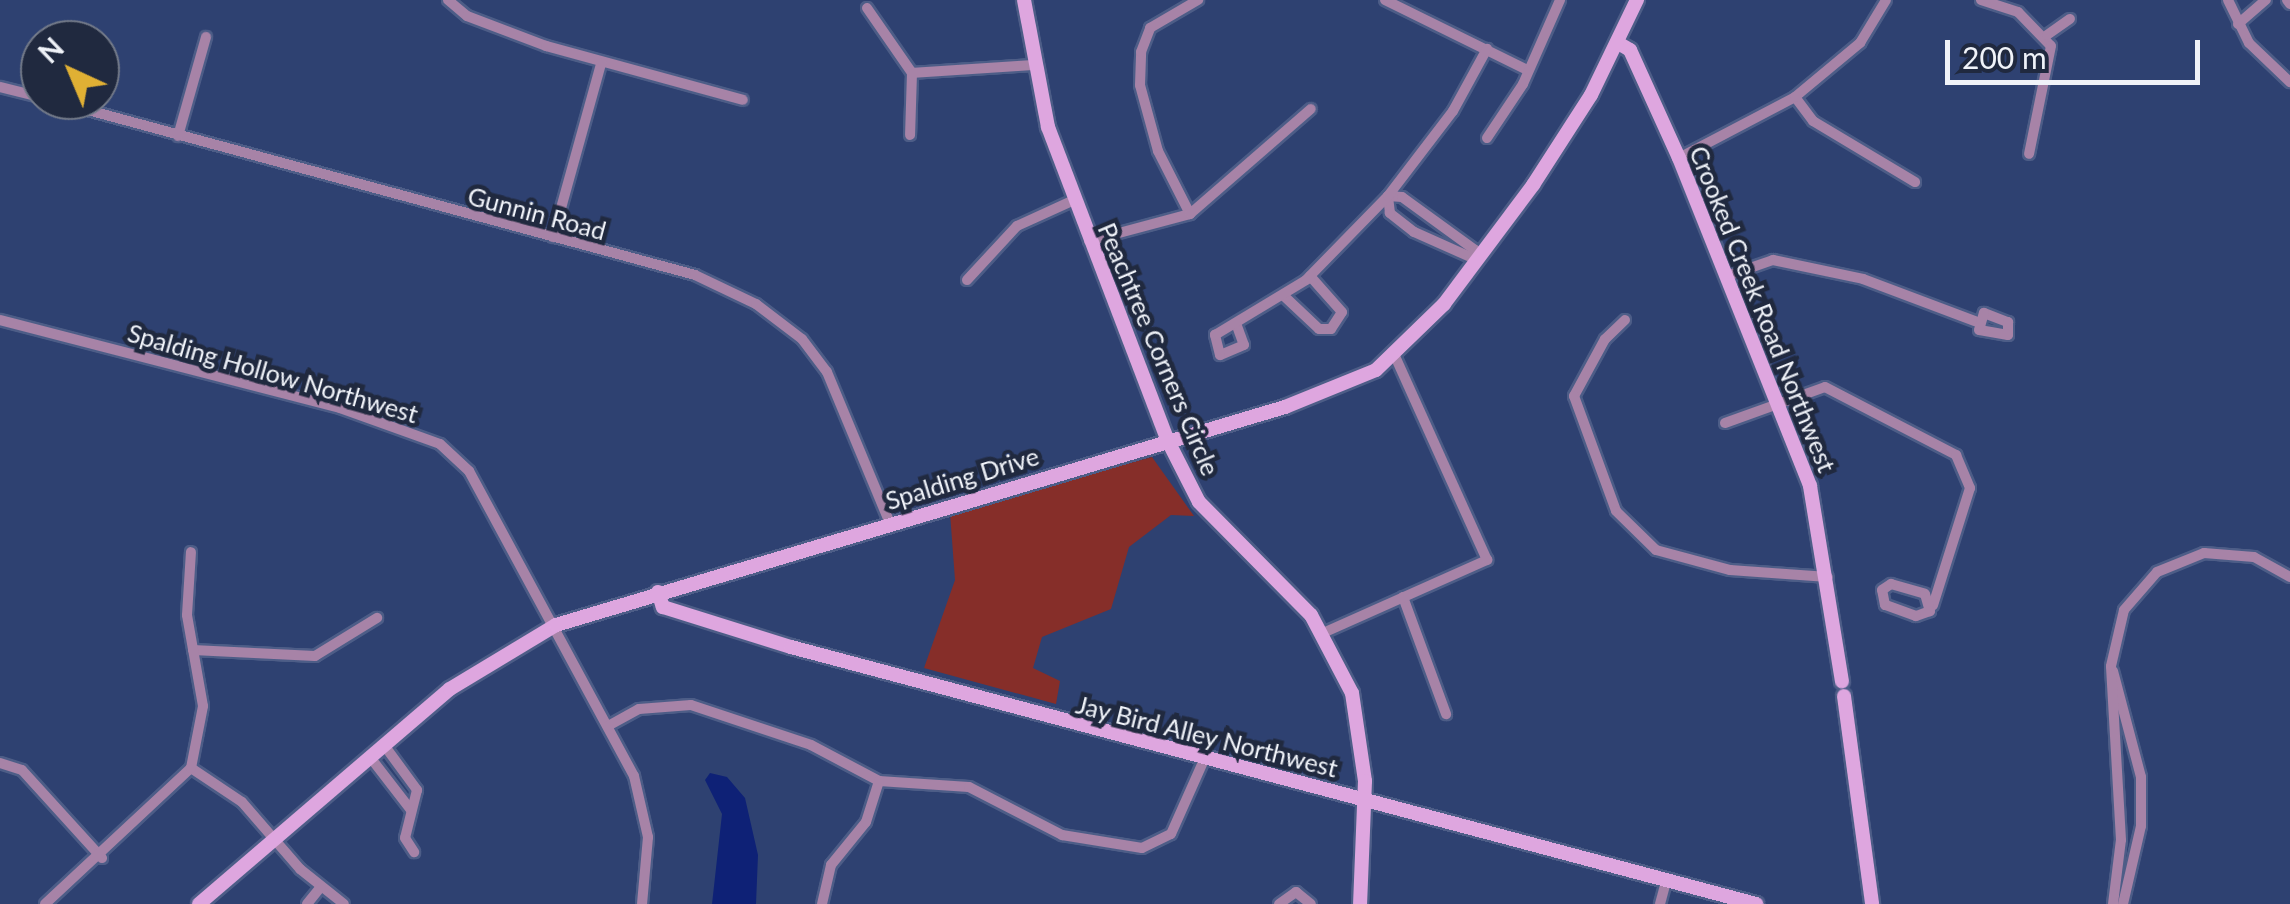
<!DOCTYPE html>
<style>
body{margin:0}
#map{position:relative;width:2290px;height:904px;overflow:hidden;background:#2e4171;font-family:Lato,sans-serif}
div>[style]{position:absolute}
.green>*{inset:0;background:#862e29}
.water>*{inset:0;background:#0e2176}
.roads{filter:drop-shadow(2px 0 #4d5d87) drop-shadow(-2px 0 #4d5d87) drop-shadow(0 2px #4d5d87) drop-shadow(0 -2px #4d5d87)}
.street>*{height:10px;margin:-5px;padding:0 5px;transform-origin:5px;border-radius:5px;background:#a783a7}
.secondary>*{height:14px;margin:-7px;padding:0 7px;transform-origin:7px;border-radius:7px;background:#dea6df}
span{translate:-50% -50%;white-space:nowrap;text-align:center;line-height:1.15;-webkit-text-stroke:9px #20293f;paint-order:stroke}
.street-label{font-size:25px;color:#f0f3f9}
.north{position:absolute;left:20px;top:20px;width:100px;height:100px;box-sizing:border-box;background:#20293f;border:2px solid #737a89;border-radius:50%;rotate:316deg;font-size:28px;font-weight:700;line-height:40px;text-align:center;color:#f0f3f9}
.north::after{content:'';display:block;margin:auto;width:35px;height:45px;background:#e0b034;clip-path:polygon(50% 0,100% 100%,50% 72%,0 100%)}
.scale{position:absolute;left:1945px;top:40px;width:255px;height:45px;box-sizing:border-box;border:5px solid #f0f3f9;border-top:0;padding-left:12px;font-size:30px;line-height:35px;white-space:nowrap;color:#f0f3f9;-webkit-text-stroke:8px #20293f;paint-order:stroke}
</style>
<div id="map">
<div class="green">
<i style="clip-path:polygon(1152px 457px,1194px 516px,1171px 515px,1129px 547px,1111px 609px,1042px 637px,1033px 668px,1060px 681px,1056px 704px,924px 668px,955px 580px,950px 513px)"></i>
</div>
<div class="water">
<i style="clip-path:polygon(710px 773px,727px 777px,745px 798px,758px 855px,756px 904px,712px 904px,722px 814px,705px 780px)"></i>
</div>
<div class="roads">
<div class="street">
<i style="left:448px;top:0;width:25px;rotate:40deg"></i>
<i style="left:467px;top:16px;width:85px;rotate:20.8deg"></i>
<i style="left:546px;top:46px;width:204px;rotate:15.3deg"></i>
<i style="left:1385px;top:0;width:158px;rotate:26.2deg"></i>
<i style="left:1981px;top:0;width:39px;rotate:18deg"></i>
<i style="left:2018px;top:12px;width:47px;rotate:45.9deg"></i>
<i style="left:2051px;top:46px;width:110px;rotate:101.5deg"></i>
<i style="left:2228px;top:0;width:48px;rotate:64deg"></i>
<i style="left:2249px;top:43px;width:57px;rotate:43.6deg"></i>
<i style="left:2287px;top:0;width:5px;rotate:53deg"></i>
<i style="left:867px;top:8px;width:79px;rotate:55.3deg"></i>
<i style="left:912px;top:73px;width:62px;rotate:91.8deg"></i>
<i style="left:2238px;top:24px;width:37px;rotate:-41deg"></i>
<i style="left:2047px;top:35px;width:28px;rotate:-35deg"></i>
<i style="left:912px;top:73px;width:120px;rotate:-3.8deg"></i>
<i style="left:0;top:87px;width:41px;rotate:14deg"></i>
<i style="left:1795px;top:97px;width:30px;rotate:53deg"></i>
<i style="left:1813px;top:121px;width:119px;rotate:30.9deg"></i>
<i style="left:51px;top:100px;width:667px;rotate:15.2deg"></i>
<i style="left:695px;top:275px;width:68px;rotate:25.4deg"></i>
<i style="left:756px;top:304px;width:58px;rotate:37.3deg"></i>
<i style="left:802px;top:339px;width:41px;rotate:52.9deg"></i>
<i style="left:827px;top:372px;width:164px;rotate:67.4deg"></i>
<i style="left:178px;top:136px;width:103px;rotate:-74.2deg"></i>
<i style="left:1487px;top:138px;width:65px;rotate:-56.3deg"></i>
<i style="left:1523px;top:84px;width:92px;rotate:-66.2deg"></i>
<i style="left:1679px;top:158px;width:131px;rotate:-27.7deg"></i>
<i style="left:1795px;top:97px;width:85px;rotate:-39.7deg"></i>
<i style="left:1860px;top:43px;width:50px;rotate:-58.8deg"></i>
<i style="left:1388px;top:196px;width:14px;rotate:4deg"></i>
<i style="left:1402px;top:197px;width:90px;rotate:36deg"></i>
<i style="left:1475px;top:250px;width:10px;rotate:79deg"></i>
<i style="left:1477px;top:260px;width:69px;rotate:-156deg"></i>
<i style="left:1414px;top:232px;width:31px;rotate:-142deg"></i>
<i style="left:1390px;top:213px;width:17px;rotate:-97deg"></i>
<i style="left:1190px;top:214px;width:71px;rotate:-116.9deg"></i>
<i style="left:1158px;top:151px;width:68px;rotate:-105.3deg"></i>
<i style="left:1140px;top:85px;width:33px;rotate:-88deg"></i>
<i style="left:1141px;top:52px;width:26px;rotate:-69deg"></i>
<i style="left:1150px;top:28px;width:56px;rotate:-30.3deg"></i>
<i style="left:553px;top:237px;width:180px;rotate:-74.5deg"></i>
<i style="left:1089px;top:241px;width:105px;rotate:-15deg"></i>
<i style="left:1190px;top:214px;width:160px;rotate:-41deg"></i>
<i style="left:1727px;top:276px;width:49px;rotate:-19.2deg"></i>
<i style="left:1773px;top:260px;width:92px;rotate:11.9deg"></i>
<i style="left:1863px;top:279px;width:120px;rotate:20.6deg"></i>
<i style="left:967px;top:280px;width:74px;rotate:-47.2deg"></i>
<i style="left:1017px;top:226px;width:63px;rotate:-24.5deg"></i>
<i style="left:1284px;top:296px;width:48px;rotate:43.3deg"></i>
<i style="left:1319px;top:329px;width:12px"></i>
<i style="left:1331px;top:329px;width:20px;rotate:-57deg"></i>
<i style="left:1342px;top:312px;width:48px;rotate:-131.6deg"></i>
<i style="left:1984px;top:313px;width:26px;rotate:21deg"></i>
<i style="left:2008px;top:322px;width:13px;rotate:90deg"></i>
<i style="left:2008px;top:335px;width:29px;rotate:-170deg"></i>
<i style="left:1979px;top:330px;width:18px;rotate:-74deg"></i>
<i style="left:0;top:320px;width:351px;rotate:14.5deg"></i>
<i style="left:340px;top:408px;width:106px;rotate:19.8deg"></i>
<i style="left:440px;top:444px;width:40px;rotate:43deg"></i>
<i style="left:469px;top:471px;width:347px;rotate:61.6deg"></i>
<i style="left:634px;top:776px;width:63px;rotate:77.1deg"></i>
<i style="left:648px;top:837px;width:67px;rotate:95.1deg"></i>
<i style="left:1625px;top:320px;width:28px;rotate:136deg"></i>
<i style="left:1605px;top:339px;width:65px;rotate:118.5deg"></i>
<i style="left:1574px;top:396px;width:122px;rotate:69.9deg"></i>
<i style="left:1616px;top:511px;width:56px;rotate:44.3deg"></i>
<i style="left:1656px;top:550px;width:77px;rotate:15.1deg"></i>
<i style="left:1730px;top:570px;width:98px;rotate:4.1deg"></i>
<i style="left:1237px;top:326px;width:20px;rotate:70deg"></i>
<i style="left:1244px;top:345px;width:26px;rotate:157deg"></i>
<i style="left:1220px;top:355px;width:21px;rotate:-104deg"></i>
<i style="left:1215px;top:335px;width:106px;rotate:-31.1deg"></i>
<i style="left:1306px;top:280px;width:117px;rotate:-45.7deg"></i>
<i style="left:1388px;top:196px;width:107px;rotate:-52.6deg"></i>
<i style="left:1453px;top:111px;width:71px;rotate:-61.3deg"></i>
<i style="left:1725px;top:423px;width:106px;rotate:-19.8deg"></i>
<i style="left:1825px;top:387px;width:148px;rotate:27.4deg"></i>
<i style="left:1956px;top:455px;width:36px;rotate:67deg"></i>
<i style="left:1970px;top:488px;width:123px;rotate:107.5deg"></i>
<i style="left:1891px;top:584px;width:35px;rotate:16deg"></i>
<i style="left:1925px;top:594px;width:18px;rotate:74deg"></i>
<i style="left:1930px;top:611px;width:15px;rotate:160deg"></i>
<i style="left:1916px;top:616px;width:33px;rotate:-160deg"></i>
<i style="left:1885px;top:605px;width:15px;rotate:-101deg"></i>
<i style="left:1882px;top:590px;width:11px;rotate:-34deg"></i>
<i style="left:1403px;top:597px;width:125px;rotate:69.8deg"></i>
<i style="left:1323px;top:633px;width:180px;rotate:-24deg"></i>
<i style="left:1487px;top:560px;width:224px;rotate:-114.3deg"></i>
<i style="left:193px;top:650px;width:122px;rotate:2.8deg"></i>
<i style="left:315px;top:656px;width:73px;rotate:-31.5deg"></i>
<i style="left:2113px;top:671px;width:110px;rotate:75.2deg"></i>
<i style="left:2141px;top:777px;width:49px;rotate:90deg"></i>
<i style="left:2141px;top:826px;width:80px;rotate:103deg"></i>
<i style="left:608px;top:726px;width:35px;rotate:-29deg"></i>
<i style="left:639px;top:709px;width:52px;rotate:-4.4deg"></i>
<i style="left:691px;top:705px;width:126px;rotate:18.4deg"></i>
<i style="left:811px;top:745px;width:77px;rotate:27.9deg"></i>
<i style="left:879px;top:781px;width:90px;rotate:3.8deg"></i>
<i style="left:969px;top:787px;width:105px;rotate:27.3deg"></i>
<i style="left:1062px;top:835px;width:81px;rotate:9.2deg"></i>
<i style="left:1142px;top:848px;width:32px;rotate:-26deg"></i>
<i style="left:1171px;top:834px;width:81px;rotate:-66deg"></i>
<i style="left:384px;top:745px;width:56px;rotate:53.7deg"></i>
<i style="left:417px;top:790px;width:49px;rotate:104deg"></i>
<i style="left:405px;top:838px;width:17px;rotate:57deg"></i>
<i style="left:370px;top:757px;width:67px;rotate:52.3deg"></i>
<i style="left:0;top:763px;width:23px;rotate:18deg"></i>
<i style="left:22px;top:770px;width:119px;rotate:47.7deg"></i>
<i style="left:191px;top:768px;width:61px;rotate:33.7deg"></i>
<i style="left:242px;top:802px;width:89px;rotate:49.1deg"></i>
<i style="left:300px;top:869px;width:56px;rotate:38.5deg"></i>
<i style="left:45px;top:904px;width:200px;rotate:-43deg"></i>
<i style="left:191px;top:768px;width:63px;rotate:-79deg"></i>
<i style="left:203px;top:706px;width:92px;rotate:-100deg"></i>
<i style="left:187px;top:615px;width:63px;rotate:-86.4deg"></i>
<i style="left:307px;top:904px;width:22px;rotate:-51deg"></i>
<i style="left:822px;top:904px;width:40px;rotate:-77deg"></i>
<i style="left:831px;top:865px;width:55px;rotate:-50.9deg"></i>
<i style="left:866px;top:822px;width:43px;rotate:-72.4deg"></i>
<i style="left:1279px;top:904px;width:21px;rotate:-35deg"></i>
<i style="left:1296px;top:892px;width:19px;rotate:39deg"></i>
<i style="left:1660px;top:904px;width:24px;rotate:-75deg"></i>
<i style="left:2113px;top:904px;width:64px;rotate:-82.9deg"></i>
<i style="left:2121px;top:840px;width:174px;rotate:-93.3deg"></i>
<i style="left:2111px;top:666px;width:57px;rotate:-76.9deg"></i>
<i style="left:2124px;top:610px;width:50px;rotate:-49deg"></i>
<i style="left:2157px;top:572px;width:51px;rotate:-22deg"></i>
<i style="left:2204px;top:553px;width:50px;rotate:4.6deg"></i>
<i style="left:2254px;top:557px;width:41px;rotate:29.1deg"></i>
</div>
<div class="secondary">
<i style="left:1024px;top:0;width:129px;rotate:79.3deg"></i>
<i style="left:1048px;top:127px;width:336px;rotate:69.1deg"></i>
<i style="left:1168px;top:441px;width:68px;rotate:63.1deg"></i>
<i style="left:1199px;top:502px;width:159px;rotate:45.3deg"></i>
<i style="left:1311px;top:615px;width:88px;rotate:62.3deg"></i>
<i style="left:1352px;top:693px;width:89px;rotate:81.6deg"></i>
<i style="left:1365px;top:781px;width:123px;rotate:92.3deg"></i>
<i style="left:1618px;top:43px;width:14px;rotate:30deg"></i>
<i style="left:1630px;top:50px;width:119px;rotate:65.6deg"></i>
<i style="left:1679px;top:158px;width:353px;rotate:68.2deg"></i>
<i style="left:1810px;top:486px;width:198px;rotate:80.7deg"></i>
<i style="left:658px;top:592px;width:16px;rotate:72deg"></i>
<i style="left:663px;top:607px;width:134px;rotate:17.4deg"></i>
<i style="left:791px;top:647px;width:999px;rotate:14.91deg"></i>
<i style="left:1844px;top:696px;width:210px;rotate:82.3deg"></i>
<i style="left:199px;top:904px;width:330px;rotate:-40.6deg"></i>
<i style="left:450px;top:689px;width:124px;rotate:-31.1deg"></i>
<i style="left:556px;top:625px;width:761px;rotate:-16.65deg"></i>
<i style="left:1285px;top:407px;width:98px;rotate:-22.1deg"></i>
<i style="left:1376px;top:370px;width:95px;rotate:-44.1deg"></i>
<i style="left:1444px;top:304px;width:149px;rotate:-53.2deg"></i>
<i style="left:1533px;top:185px;width:107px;rotate:-57.2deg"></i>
<i style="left:1591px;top:95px;width:106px;rotate:-64.2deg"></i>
</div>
</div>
<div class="street-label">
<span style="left:537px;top:213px;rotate:15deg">Gunnin Road</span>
<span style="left:1763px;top:309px;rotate:68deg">Crooked Creek Road Northwest</span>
<span style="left:1159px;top:349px;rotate:67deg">Peachtree Corners Circle</span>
<span style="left:273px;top:373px;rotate:16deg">Spalding Hollow Northwest</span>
<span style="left:962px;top:478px;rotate:-17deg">Spalding Drive</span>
<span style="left:1207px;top:736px;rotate:14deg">Jay Bird Alley Northwest</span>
</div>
<div class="north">N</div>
<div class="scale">200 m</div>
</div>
